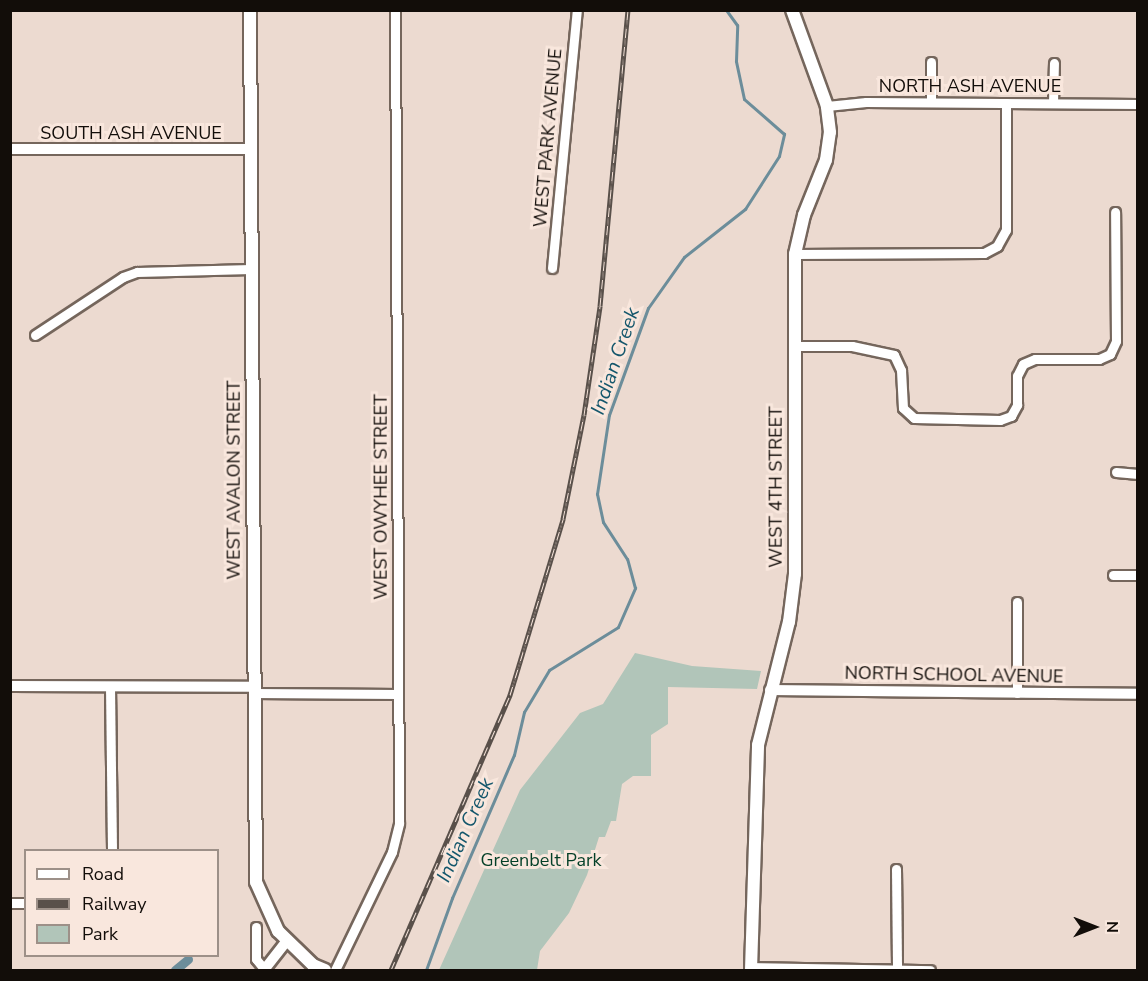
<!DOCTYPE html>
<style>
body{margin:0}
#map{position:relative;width:1148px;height:981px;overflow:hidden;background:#ecdad0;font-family:"Nunito Sans",sans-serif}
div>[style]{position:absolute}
.green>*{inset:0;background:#b1c5b9}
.stream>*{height:3px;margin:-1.5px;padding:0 1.5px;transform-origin:1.5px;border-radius:1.5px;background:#6c8d9a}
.canal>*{height:9px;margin:-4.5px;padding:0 4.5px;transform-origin:4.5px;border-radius:4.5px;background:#6c8d9a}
.roads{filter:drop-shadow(2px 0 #75665c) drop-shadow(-2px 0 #75665c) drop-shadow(0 2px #75665c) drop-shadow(0 -2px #75665c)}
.minor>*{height:9px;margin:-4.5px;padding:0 4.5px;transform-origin:4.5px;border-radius:4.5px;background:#fff}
.tertiary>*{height:10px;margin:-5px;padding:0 5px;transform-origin:5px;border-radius:5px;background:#fff}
.secondary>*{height:12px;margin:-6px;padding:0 6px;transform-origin:6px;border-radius:6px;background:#fff}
.rail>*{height:5px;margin-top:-2.5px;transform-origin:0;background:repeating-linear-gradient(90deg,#f9e7dd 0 9px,#59504a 0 18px);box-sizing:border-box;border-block:2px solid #59504a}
span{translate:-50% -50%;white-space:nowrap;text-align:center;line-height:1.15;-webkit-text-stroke:6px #f9e7dd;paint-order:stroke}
.street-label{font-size:18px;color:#120d09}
.park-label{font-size:18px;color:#033f27}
.water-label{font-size:20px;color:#15576c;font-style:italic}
.frame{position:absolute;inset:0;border:12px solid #120d09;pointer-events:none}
.legend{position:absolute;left:24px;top:849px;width:195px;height:108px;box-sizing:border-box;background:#f9e7dd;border:2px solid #9d9088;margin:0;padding:8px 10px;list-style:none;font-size:18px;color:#120d09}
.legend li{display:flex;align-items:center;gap:12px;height:30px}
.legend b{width:30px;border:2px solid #9d9088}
.north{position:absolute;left:1064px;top:897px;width:60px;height:60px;-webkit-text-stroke:4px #f9e7dd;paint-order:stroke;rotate:90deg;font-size:16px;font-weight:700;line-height:24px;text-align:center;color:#120d09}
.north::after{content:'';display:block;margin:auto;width:21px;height:27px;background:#120d09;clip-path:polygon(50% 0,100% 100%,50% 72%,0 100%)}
</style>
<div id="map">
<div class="green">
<i style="clip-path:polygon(635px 653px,692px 666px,761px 671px,757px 689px,668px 687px,668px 724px,651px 735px,651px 776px,633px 776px,622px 784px,616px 821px,611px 821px,605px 837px,599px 837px,587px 875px,569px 913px,540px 951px,537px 970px,439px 970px,520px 790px,580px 713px,603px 704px)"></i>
</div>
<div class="stream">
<i style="left:426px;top:970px;width:77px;rotate:-70.1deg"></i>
<i style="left:452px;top:898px;width:156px;rotate:-66.6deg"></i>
<i style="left:514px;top:755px;width:44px;rotate:-76.9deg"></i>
<i style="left:524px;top:712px;width:49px;rotate:-59.2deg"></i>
<i style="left:549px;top:670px;width:81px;rotate:-31.9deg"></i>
<i style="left:618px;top:627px;width:43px;rotate:-66.4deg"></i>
<i style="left:635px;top:588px;width:30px;rotate:-105deg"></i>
<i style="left:627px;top:559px;width:44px;rotate:-123deg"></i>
<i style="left:603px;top:522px;width:29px;rotate:-102deg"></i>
<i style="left:597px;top:494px;width:80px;rotate:-81.4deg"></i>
<i style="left:609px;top:415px;width:114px;rotate:-70deg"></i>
<i style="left:648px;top:308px;width:62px;rotate:-54.8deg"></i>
<i style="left:684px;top:257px;width:78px;rotate:-38.2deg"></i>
<i style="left:745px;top:209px;width:63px;rotate:-57.3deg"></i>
<i style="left:779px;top:156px;width:23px;rotate:-77deg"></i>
<i style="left:784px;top:134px;width:53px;rotate:-138.8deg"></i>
<i style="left:744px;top:99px;width:39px;rotate:-102deg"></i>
<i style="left:736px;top:61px;width:36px;rotate:-88deg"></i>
<i style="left:737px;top:25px;width:19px;rotate:-126deg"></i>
</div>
<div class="canal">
<i style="left:175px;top:970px;width:17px;rotate:-40deg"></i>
</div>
<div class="roads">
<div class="minor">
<i style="left:931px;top:102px;width:40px;rotate:-90deg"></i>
<i style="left:1053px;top:103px;width:40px;rotate:-88.6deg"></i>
<i style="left:827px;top:106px;width:39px;rotate:-6deg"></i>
<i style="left:866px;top:102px;width:272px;rotate:0.4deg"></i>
<i style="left:795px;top:254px;width:189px;rotate:-0.3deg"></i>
<i style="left:984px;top:253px;width:15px;rotate:-28deg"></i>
<i style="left:997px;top:246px;width:18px;rotate:-61deg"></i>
<i style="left:1006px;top:230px;width:127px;rotate:-90deg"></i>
<i style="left:552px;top:268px;width:259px;rotate:-84.5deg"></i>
<i style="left:35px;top:335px;width:105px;rotate:-33.4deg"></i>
<i style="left:123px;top:277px;width:15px;rotate:-20deg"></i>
<i style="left:137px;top:272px;width:114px;rotate:-1.5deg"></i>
<i style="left:793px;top:346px;width:59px"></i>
<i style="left:852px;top:346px;width:43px;rotate:12.1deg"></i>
<i style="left:894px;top:355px;width:17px;rotate:65deg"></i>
<i style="left:901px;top:370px;width:38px;rotate:87deg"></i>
<i style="left:903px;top:408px;width:15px;rotate:42deg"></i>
<i style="left:914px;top:418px;width:86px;rotate:1.3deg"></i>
<i style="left:1000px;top:420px;width:12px;rotate:-20deg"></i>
<i style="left:1011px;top:416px;width:13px;rotate:-61deg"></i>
<i style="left:1017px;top:405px;width:29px;rotate:-90deg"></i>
<i style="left:1017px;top:376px;width:13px;rotate:-63deg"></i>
<i style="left:1023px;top:364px;width:13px;rotate:-23deg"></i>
<i style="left:1035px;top:359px;width:64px"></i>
<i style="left:1099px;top:359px;width:12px;rotate:-24deg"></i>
<i style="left:1110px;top:354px;width:14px;rotate:-65deg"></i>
<i style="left:1116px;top:341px;width:129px;rotate:-90.4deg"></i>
<i style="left:1116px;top:472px;width:22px;rotate:5deg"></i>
<i style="left:1113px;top:575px;width:25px"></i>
<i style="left:1017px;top:602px;width:91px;rotate:90deg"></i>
<i style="left:110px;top:686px;width:164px;rotate:89.3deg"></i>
<i style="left:253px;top:693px;width:145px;rotate:0.4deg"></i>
<i style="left:896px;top:869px;width:100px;rotate:89.4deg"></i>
<i style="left:10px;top:903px;width:16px"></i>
<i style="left:256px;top:927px;width:32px;rotate:90deg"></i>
<i style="left:256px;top:959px;width:14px;rotate:51deg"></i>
<i style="left:751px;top:967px;width:179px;rotate:1deg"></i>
<i style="left:335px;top:970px;width:131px;rotate:-64.2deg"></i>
<i style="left:392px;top:852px;width:30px;rotate:-76deg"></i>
<i style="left:399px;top:823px;width:813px;rotate:-90.28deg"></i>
</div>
<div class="tertiary">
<i style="left:10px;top:149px;width:241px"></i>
<i style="left:10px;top:686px;width:243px;rotate:0.2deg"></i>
<i style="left:770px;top:690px;width:368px;rotate:0.6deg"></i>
<i style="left:264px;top:970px;width:37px;rotate:-52deg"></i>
</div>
<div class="secondary">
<i style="left:250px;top:10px;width:872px;rotate:89.61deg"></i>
<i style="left:256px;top:882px;width:54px;rotate:65.8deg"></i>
<i style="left:278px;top:931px;width:49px;rotate:44.2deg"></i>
<i style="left:313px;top:965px;width:13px;rotate:23deg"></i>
<i style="left:751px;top:970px;width:225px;rotate:-88.2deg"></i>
<i style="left:758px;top:745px;width:127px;rotate:-75.9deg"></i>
<i style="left:789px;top:622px;width:48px;rotate:-82.9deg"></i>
<i style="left:795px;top:574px;width:320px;rotate:-90deg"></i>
<i style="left:795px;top:254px;width:40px;rotate:-77deg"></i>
<i style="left:804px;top:215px;width:59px;rotate:-68.2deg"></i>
<i style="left:826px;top:160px;width:28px;rotate:-82deg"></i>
<i style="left:830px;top:132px;width:26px;rotate:-97deg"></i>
<i style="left:827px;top:106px;width:102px;rotate:-110deg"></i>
</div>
</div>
<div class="rail">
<i style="left:391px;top:970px;width:300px;rotate:-66.6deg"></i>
<i style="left:510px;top:695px;width:184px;rotate:-73.2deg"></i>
<i style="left:563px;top:519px;width:106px;rotate:-78.6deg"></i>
<i style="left:584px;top:415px;width:110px;rotate:-81.6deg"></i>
<i style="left:600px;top:306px;width:297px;rotate:-84.6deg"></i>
</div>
<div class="street-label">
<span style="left:970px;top:86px">NORTH ASH AVENUE</span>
<span style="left:131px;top:133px">SOUTH ASH AVENUE</span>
<span style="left:548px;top:138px;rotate:-85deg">WEST PARK AVENUE</span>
<span style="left:234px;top:480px;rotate:-90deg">WEST AVALON STREET</span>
<span style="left:776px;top:487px;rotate:-90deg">WEST 4TH STREET</span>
<span style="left:381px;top:497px;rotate:-90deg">WEST OWYHEE STREET</span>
<span style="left:954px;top:675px;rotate:1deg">NORTH SCHOOL AVENUE</span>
</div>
<div class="park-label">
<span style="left:541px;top:860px">Greenbelt Park</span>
</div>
<div class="water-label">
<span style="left:615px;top:361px;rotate:-71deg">Indian Creek</span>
<span style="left:465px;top:830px;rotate:-66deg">Indian Creek</span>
</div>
<div class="frame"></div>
<ul class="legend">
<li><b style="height:8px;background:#fff"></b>Road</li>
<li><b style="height:8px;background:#59504a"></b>Railway</li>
<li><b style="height:16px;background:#b1c5b9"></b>Park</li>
</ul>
<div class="north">N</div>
</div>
